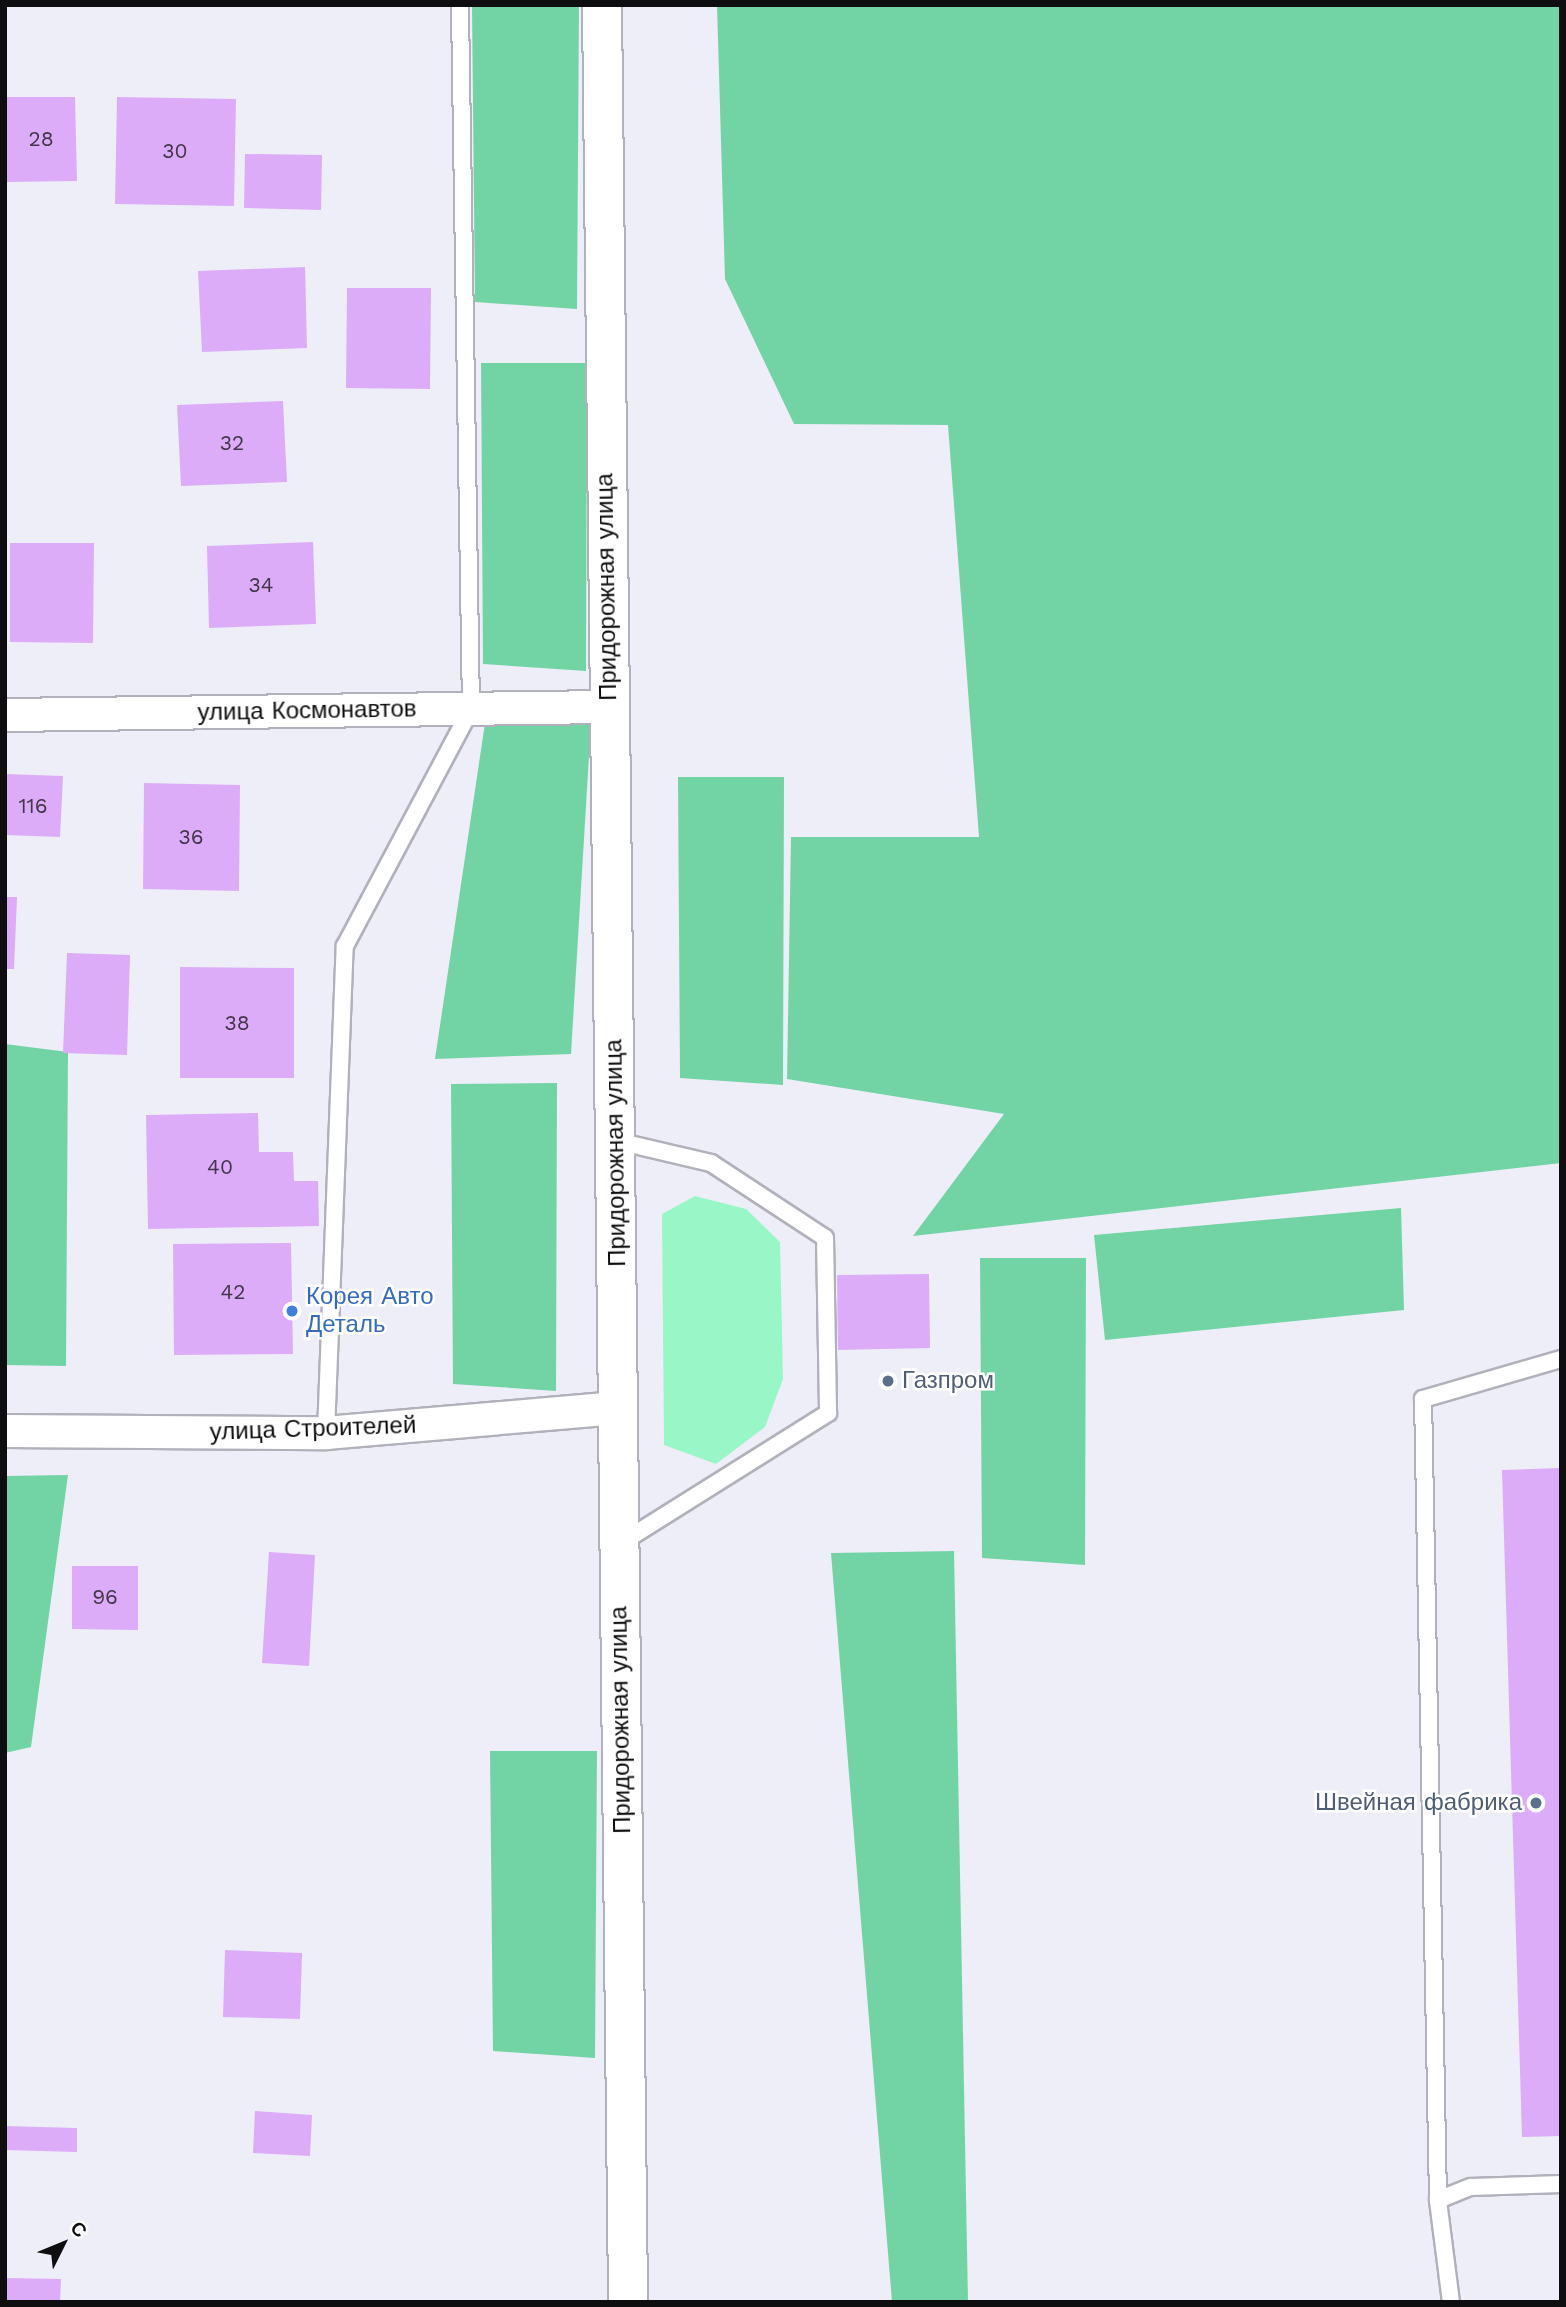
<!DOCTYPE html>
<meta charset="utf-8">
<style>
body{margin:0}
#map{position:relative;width:1566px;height:2307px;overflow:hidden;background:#eeeef8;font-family:"Work Sans",sans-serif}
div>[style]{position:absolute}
.green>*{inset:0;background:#98f6c7}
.forest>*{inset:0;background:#72d4a5}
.building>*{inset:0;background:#dcacf8}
.roads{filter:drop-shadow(2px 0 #b1b1bb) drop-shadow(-2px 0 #b1b1bb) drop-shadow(0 2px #b1b1bb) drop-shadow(0 -2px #b1b1bb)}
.service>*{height:16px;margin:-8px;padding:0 8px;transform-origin:8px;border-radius:8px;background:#fff}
.minor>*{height:32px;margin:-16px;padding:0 16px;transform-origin:16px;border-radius:16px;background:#fff}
.primary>*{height:38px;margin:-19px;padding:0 19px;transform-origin:19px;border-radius:19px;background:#fff}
.dots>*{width:19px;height:19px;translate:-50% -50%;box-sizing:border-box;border:4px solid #fff;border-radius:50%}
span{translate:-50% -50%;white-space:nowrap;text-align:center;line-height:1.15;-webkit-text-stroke:5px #fff;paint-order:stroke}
.number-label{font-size:21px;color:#42364b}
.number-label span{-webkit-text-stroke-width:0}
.street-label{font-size:24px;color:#0e0e11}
.shop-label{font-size:24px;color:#366cbe}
.left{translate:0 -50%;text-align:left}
.service-label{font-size:24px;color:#4e5e75}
.right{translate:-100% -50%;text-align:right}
.frame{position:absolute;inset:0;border:7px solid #0e0e11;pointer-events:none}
.north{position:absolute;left:28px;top:2209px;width:70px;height:70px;-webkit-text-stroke:5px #fff;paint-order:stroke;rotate:47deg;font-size:19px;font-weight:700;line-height:28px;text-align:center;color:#0e0e11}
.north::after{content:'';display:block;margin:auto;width:24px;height:32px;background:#0e0e11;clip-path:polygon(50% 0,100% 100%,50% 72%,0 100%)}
</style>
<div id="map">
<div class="green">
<i style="clip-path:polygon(695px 1196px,746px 1209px,780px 1242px,783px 1379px,765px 1427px,716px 1464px,664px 1445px,662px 1214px)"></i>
</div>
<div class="forest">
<i style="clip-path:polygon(472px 5px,579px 5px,577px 309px,475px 302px)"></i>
<i style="clip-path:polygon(717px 5px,1561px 5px,1561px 1163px,913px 1236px,1004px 1114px,787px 1079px,791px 837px,979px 837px,948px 425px,794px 424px,725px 279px)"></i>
<i style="clip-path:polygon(481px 363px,587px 363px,586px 671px,483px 664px)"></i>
<i style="clip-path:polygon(485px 723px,591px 723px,571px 1054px,435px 1059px)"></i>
<i style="clip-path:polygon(678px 777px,784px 777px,783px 1085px,680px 1078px)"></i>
<i style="clip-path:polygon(5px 1044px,68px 1052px,66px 1366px,5px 1365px)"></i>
<i style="clip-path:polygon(557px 1083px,556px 1391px,453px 1384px,451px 1084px)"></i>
<i style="clip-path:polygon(1401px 1208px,1404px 1310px,1105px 1340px,1094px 1235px)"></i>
<i style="clip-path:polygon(980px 1258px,1086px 1258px,1085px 1565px,982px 1558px)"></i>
<i style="clip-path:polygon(68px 1475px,31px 1747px,5px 1753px,5px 1476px)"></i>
<i style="clip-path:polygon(954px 1551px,968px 2302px,892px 2302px,831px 1553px)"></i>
<i style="clip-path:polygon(490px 1751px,597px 1751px,595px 2058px,493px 2051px)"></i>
</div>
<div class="building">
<i style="clip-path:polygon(5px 97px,75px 97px,77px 181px,5px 182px)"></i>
<i style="clip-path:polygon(117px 97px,236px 99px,234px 206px,115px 204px)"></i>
<i style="clip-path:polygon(245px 154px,322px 155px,321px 210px,244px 208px)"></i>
<i style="clip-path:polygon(305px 267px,307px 348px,202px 352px,198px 271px)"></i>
<i style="clip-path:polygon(347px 288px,431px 288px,430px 389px,346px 388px)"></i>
<i style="clip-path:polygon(283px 401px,287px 482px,181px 486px,177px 405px)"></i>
<i style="clip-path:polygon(313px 542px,316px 624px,209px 628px,207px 546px)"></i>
<i style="clip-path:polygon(10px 543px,94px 543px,93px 643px,10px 642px)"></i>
<i style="clip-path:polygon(5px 774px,63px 776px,60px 837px,5px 835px)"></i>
<i style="clip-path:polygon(144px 783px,240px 785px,239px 891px,143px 889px)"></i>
<i style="clip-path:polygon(5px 897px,17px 897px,14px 969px,5px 969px)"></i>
<i style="clip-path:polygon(67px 953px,130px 955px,127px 1055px,63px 1053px)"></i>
<i style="clip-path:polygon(180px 967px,294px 968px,294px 1078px,180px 1078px)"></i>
<i style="clip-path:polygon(258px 1113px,259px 1152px,293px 1152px,294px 1181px,318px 1181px,319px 1226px,148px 1229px,146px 1115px)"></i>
<i style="clip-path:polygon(291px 1243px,293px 1354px,174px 1355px,173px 1244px)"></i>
<i style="clip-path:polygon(929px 1274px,930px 1348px,838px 1350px,837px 1275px)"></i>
<i style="clip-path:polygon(1561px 1468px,1561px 2136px,1522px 2137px,1502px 1470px)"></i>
<i style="clip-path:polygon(269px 1552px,315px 1555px,309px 1666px,262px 1663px)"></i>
<i style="clip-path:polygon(72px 1566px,138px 1566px,138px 1630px,72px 1629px)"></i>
<i style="clip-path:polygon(225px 1950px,302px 1953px,300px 2019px,223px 2017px)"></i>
<i style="clip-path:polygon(255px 2111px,312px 2115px,310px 2156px,253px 2153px)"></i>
<i style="clip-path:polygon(5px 2126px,77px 2128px,77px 2152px,5px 2150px)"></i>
<i style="clip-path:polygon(5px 2278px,61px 2279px,60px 2302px,5px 2302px)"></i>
</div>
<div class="roads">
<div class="service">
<i style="left:617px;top:1141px;width:97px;rotate:13.2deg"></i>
<i style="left:711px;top:1163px;width:136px;rotate:33.3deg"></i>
<i style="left:825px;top:1238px;width:175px;rotate:89deg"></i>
<i style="left:828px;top:1413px;width:244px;rotate:147.9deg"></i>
<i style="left:326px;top:1433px;width:487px;rotate:-87.8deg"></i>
<i style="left:345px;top:946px;width:268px;rotate:-62deg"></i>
<i style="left:471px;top:709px;width:704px;rotate:-90.9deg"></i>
<i style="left:1438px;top:2200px;width:35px;rotate:-22deg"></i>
<i style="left:1471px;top:2187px;width:90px;rotate:-1.9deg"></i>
<i style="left:1451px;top:2302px;width:103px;rotate:-97.3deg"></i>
<i style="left:1438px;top:2200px;width:801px;rotate:-91.07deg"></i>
<i style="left:1423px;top:1399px;width:144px;rotate:-16.2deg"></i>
</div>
<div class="minor">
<i style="left:5px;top:715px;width:603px;rotate:-0.76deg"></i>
<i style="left:5px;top:1431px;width:321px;rotate:0.4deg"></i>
<i style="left:326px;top:1433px;width:295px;rotate:-4.9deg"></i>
</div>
<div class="primary">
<i style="left:602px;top:5px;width:2297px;rotate:89.35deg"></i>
</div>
</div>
<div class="dots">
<i style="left:292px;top:1311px;background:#3f7fe0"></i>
<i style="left:888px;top:1381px;background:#5c6f8a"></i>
<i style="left:1536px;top:1803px;background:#5c6f8a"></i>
</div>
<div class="number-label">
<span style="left:41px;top:139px">28</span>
<span style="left:175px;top:151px">30</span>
<span style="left:232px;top:443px">32</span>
<span style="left:261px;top:585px">34</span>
<span style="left:33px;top:806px">116</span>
<span style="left:191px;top:837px">36</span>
<span style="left:237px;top:1023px">38</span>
<span style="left:220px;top:1167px">40</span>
<span style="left:233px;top:1292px">42</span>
<span style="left:105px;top:1597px">96</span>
</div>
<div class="street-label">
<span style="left:607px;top:587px;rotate:-91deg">Придорожная улица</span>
<span style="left:307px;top:711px;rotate:-1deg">улица Космонавтов</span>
<span style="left:616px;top:1153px;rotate:-91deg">Придорожная улица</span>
<span style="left:313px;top:1429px;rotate:-2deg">улица Строителей</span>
<span style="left:621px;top:1720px;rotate:-91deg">Придорожная улица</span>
</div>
<div class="shop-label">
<span class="left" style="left:306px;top:1311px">Корея Авто<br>Деталь</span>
</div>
<div class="service-label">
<span class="left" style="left:902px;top:1381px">Газпром</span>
<span class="right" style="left:1522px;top:1803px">Швейная фабрика</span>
</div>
<div class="frame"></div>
<div class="north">С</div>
</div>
